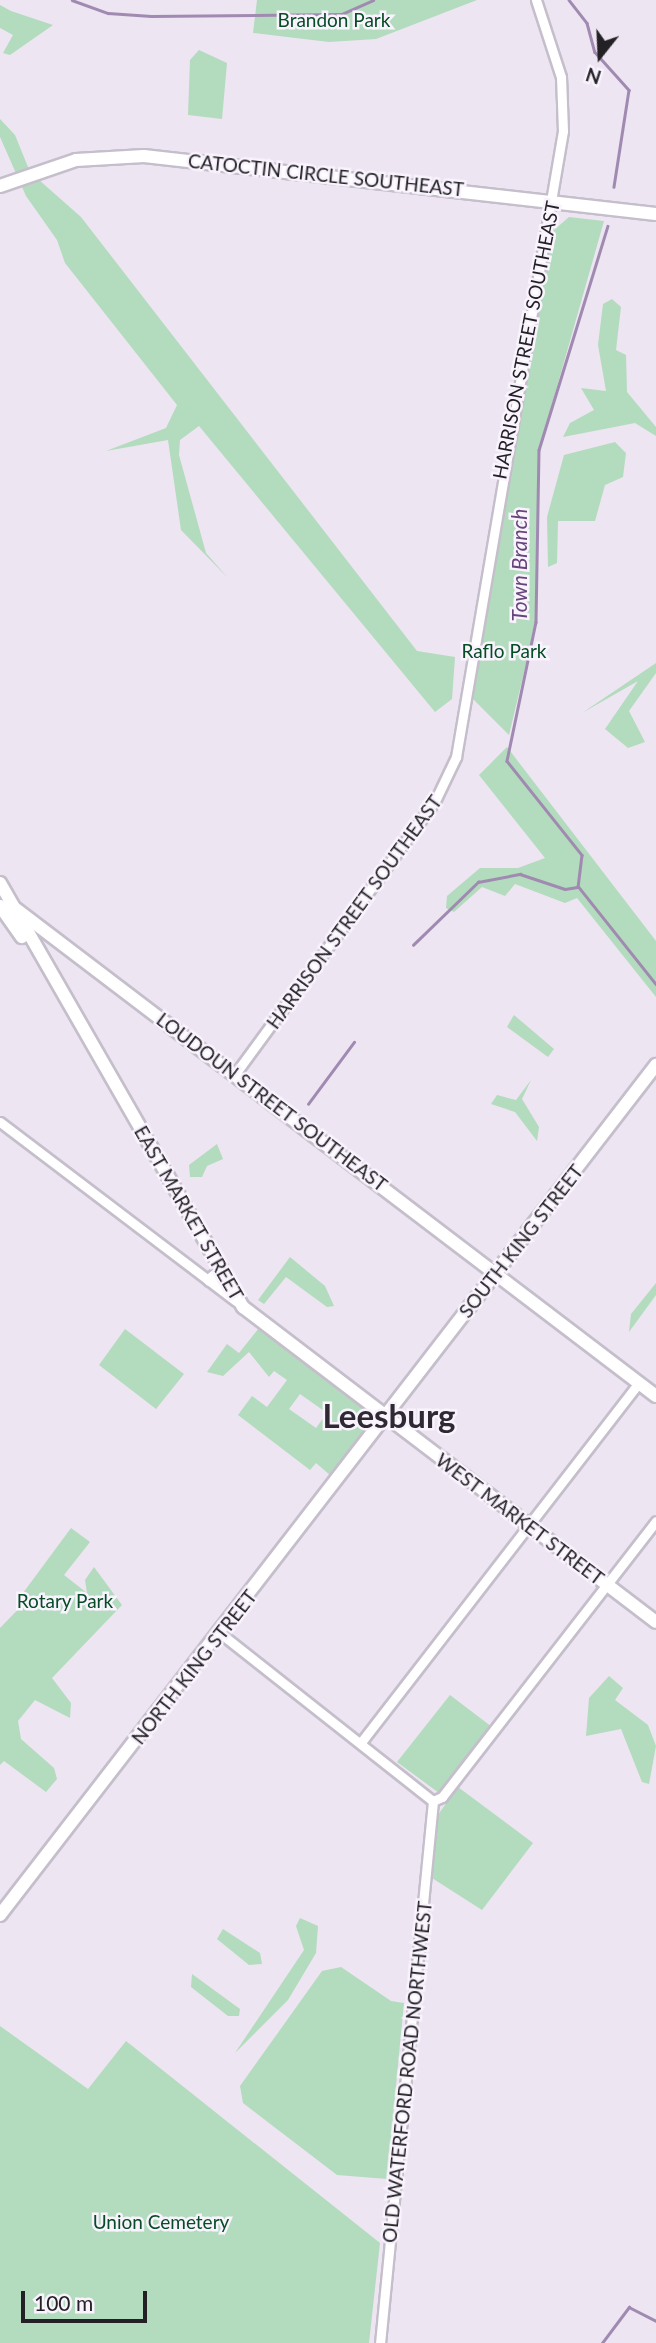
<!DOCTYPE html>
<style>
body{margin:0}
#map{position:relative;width:656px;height:2343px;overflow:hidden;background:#ede5f2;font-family:Lato,sans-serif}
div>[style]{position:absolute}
.green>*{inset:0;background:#b3dbbd}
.stream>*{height:2.5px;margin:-1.25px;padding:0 1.25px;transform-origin:1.25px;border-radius:1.25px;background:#a18ab1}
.roads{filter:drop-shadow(2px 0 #c5becb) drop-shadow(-2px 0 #c5becb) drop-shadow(0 2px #c5becb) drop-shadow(0 -2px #c5becb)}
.minor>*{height:9px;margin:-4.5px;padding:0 4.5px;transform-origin:4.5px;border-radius:4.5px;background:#fff}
.major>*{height:12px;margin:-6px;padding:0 6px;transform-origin:6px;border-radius:6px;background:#fff}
span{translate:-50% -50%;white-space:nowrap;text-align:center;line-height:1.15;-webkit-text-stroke:5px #f9f3fe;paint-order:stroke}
.park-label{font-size:19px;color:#064c25}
.street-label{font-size:19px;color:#232125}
.water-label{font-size:21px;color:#66457b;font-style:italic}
.town-label{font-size:33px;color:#2f2933;font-weight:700}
.north{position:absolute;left:565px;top:21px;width:70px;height:70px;-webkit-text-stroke:5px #f9f3fe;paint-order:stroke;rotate:198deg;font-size:19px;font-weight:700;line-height:28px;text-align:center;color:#232125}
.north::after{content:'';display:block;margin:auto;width:24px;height:32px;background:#232125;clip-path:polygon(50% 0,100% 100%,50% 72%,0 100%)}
.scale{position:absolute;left:21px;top:2291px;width:126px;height:32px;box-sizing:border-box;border:4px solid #232125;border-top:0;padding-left:9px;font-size:21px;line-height:24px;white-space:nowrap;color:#232125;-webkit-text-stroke:5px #f9f3fe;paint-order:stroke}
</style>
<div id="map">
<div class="green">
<i style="clip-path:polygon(257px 0,477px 0,376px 39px,329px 42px,253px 33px)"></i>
<i style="clip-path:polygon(0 5px,11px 11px,53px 25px,10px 55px,3px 53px,13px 35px,0 28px)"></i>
<i style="clip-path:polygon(199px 50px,227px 63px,222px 119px,188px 115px,190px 60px)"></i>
<i style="clip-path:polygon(0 119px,15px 135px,30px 172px,81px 217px,417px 651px,455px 657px,452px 699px,435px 712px,199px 426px,180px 440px,179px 455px,206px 553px,228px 578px,181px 530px,168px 440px,106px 451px,166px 428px,177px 405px,65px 263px,57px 240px,26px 196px,0 137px)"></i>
<i style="clip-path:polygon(569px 217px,604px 221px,539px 450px,536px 622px,509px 735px,471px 697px,477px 635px,554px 230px)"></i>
<i style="clip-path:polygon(612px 299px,621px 307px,616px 350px,626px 355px,627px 392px,656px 427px,656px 436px,635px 423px,563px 437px,570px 423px,594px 410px,581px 388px,606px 391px,598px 345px,603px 304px)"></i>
<i style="clip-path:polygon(615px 442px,626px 453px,623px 477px,605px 485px,595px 521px,558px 521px,557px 563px,548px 567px,547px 517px,564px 455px)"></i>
<i style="clip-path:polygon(656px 663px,656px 673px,629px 711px,645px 742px,628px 748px,605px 729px,638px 681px,582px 713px)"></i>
<i style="clip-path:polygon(507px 747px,656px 941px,656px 997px,577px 898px,565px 903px,515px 884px,505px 896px,482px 887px,454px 912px,446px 908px,447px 896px,480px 868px,518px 868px,545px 858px,479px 775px)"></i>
<i style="clip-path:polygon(514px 1015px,554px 1049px,548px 1057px,507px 1027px)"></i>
<i style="clip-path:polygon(531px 1080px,522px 1099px,539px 1127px,537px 1141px,515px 1112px,491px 1104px,497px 1095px,516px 1100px)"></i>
<i style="clip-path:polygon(217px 1144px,223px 1159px,207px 1166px,202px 1177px,190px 1177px,189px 1165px)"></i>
<i style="clip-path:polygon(290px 1257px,325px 1286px,334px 1306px,327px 1307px,286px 1277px,264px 1304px,258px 1300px)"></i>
<i style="clip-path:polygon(656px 1283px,656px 1295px,629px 1332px,631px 1314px)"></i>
<i style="clip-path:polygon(evenodd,259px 1328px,374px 1417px,330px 1475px,316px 1463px,310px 1470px,238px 1415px,252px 1396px,267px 1407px,287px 1380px,274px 1371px,269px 1377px,249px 1352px,223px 1376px,207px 1372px,227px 1344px,239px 1353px,259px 1328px,300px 1394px,327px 1413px,316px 1428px,289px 1409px,300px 1394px)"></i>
<i style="clip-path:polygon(125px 1329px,184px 1374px,156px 1409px,99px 1365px)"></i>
<i style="clip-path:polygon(71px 1528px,90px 1542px,64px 1575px,87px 1593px,85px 1580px,94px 1567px,122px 1605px,52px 1678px,71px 1703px,70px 1718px,35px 1700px,18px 1721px,21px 1739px,54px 1768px,57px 1779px,46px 1792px,4px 1761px,0 1765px,0 1628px,29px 1598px,23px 1593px)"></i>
<i style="clip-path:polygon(609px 1676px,623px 1688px,615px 1700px,648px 1725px,656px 1746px,649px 1784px,642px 1782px,621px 1729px,586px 1736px,589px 1698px)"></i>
<i style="clip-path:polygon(450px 1695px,492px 1727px,439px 1793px,397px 1762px)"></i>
<i style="clip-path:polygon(458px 1787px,533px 1843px,482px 1910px,432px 1878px,437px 1816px)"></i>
<i style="clip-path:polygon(300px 1918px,318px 1926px,316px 1953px,288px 2000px,235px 2053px,304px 1950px,296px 1926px)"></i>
<i style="clip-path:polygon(223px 1929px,260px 1953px,262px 1964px,249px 1965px,217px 1939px)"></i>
<i style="clip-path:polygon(341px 1967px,391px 2001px,404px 2003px,387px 2179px,337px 2175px,243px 2103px,240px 2086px,322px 1971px)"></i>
<i style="clip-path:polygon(192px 1974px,240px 2009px,239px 2016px,228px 2016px,191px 1987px)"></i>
<i style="clip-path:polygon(0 2026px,88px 2089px,126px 2041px,380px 2243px,369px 2343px,0 2343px)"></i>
</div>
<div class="stream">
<i style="left:72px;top:0;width:38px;rotate:20deg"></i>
<i style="left:108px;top:13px;width:43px;rotate:4deg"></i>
<i style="left:151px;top:16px;width:191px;rotate:-0.6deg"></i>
<i style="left:342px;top:14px;width:34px;rotate:-24deg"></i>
<i style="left:569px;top:0;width:29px;rotate:52deg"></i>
<i style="left:587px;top:23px;width:30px;rotate:75deg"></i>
<i style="left:595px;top:52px;width:51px;rotate:48.2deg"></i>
<i style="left:629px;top:90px;width:98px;rotate:98.8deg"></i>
<i style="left:608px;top:226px;width:234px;rotate:107.1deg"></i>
<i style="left:539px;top:450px;width:172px;rotate:91deg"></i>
<i style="left:536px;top:622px;width:142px;rotate:101.8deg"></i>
<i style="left:507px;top:761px;width:120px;rotate:51.4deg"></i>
<i style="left:582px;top:855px;width:31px;rotate:97deg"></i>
<i style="left:578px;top:886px;width:125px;rotate:51.5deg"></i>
<i style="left:413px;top:945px;width:91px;rotate:-44.1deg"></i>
<i style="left:478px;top:882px;width:43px;rotate:-10.8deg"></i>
<i style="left:520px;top:874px;width:47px;rotate:18.4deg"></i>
<i style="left:565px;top:889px;width:12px;rotate:-9deg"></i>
<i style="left:308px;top:1104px;width:77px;rotate:-53.4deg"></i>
<i style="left:602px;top:2343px;width:45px;rotate:-53.1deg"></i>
<i style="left:629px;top:2307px;width:30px;rotate:27deg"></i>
</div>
<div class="roads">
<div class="minor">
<i style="left:235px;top:1074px;width:338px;rotate:-53.8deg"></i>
<i style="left:435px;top:801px;width:49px;rotate:-64.5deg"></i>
<i style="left:456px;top:757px;width:635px;rotate:-80.3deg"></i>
<i style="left:563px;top:131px;width:54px;rotate:-92.1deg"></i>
<i style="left:561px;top:77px;width:81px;rotate:-108deg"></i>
<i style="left:0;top:1122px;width:296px;rotate:37.2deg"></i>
<i style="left:220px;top:1633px;width:271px;rotate:38.3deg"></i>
<i style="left:433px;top:1801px;width:545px;rotate:95.58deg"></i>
<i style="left:362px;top:1741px;width:453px;rotate:-52.3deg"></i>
<i style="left:433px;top:1801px;width:10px;rotate:-24deg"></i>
<i style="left:442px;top:1797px;width:349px;rotate:-52.2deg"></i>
</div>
<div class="major">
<i style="left:0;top:186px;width:80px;rotate:-18.9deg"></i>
<i style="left:76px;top:160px;width:68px;rotate:-3.4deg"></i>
<i style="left:144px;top:156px;width:515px;rotate:6.46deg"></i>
<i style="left:0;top:883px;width:489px;rotate:60.2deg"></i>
<i style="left:243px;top:1307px;width:519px;rotate:37.33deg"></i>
<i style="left:0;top:906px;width:38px;rotate:55deg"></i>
<i style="left:16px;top:909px;width:804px;rotate:37.27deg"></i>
<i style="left:210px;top:1280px;width:16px;rotate:-38deg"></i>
<i style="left:0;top:1915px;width:1074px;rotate:-52.34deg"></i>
</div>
</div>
<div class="park-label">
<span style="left:334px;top:20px">Brandon Park</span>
<span style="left:504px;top:651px">Raflo Park</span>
<span style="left:65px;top:1601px">Rotary Park</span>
<span style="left:161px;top:2222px">Union Cemetery</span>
</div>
<div class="street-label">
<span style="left:326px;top:175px;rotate:6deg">CATOCTIN CIRCLE SOUTHEAST</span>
<span style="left:526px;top:340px;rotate:-79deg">HARRISON STREET SOUTHEAST</span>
<span style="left:354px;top:912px;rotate:-54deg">HARRISON STREET SOUTHEAST</span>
<span style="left:272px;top:1102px;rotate:37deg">LOUDOUN STREET SOUTHEAST</span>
<span style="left:189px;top:1213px;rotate:60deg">EAST MARKET STREET</span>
<span style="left:521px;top:1241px;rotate:-52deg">SOUTH KING STREET</span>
<span style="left:520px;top:1519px;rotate:37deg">WEST MARKET STREET</span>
<span style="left:194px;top:1667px;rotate:-52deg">NORTH KING STREET</span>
<span style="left:407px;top:2072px;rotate:-84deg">OLD WATERFORD ROAD NORTHWEST</span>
</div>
<div class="water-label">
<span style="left:519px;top:565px;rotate:-90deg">Town Branch</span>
</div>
<div class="town-label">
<span style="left:389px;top:1416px">Leesburg</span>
</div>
<div class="north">N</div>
<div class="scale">100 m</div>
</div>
